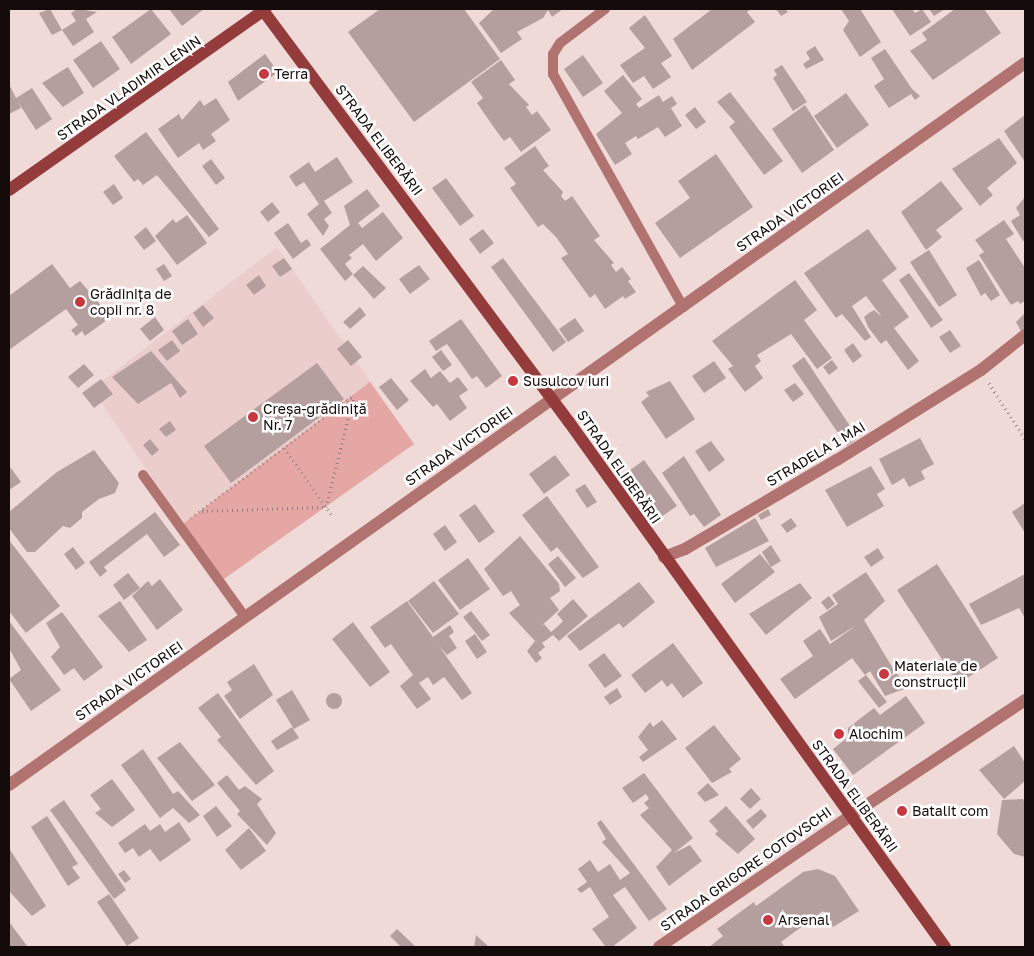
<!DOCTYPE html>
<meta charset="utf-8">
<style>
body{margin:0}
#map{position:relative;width:1034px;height:956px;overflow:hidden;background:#efdad8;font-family:"Golos Text",sans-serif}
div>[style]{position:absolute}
.built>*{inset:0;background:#ebcdcb}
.green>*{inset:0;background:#e4a7a4}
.building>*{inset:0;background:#b49f9e}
.round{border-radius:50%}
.path>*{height:3px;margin-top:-1.5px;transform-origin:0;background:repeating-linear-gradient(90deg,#8d7f7d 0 1px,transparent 0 5px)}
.service>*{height:10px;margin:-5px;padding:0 5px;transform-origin:5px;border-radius:5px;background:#b17370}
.minor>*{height:12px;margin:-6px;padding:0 6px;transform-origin:6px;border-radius:6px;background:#b17370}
.tertiary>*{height:12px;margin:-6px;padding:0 6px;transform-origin:6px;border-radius:6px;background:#b17370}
.secondary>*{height:12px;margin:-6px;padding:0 6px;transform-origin:6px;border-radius:6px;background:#943b3c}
.dots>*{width:14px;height:14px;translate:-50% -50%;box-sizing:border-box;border:2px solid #fff;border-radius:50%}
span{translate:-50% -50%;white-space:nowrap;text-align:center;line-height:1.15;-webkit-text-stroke:5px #fff;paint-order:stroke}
.poi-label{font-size:14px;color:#130c0b}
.left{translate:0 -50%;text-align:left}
.street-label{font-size:14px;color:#130c0b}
.frame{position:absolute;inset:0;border:10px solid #130c0b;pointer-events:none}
</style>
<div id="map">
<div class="built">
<i style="clip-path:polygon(277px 247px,414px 444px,221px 581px,92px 389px)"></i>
</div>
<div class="green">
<i style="clip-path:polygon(370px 382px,414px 444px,221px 581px,183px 524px)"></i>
</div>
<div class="building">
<i style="clip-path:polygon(50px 9px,62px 30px,52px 35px,39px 13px)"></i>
<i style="clip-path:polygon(77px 9px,97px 12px,86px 19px,94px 32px,73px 46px,62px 30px,76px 21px,71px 13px)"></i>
<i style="clip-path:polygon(151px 9px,171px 34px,131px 64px,112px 37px)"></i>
<i style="clip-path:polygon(169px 9px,204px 9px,182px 26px)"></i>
<i style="clip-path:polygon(380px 9px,464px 9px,500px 59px,414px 122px,348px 32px)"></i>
<i style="clip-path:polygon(494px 9px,563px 9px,552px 17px,548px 10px,543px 18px,517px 32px,522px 39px,501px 53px,479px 23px)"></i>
<i style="clip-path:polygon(712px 9px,751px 9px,747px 12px,755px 22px,692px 70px,673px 39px)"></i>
<i style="clip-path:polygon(776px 9px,785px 9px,788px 12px,781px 16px)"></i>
<i style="clip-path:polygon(841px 9px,860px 9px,881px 42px,860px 57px,843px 30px,849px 21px)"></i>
<i style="clip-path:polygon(892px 9px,912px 9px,915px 13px,922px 9px,931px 22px,910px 36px)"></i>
<i style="clip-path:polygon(929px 9px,945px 9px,934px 16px)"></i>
<i style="clip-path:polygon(955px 9px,984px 9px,1001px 33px,933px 80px,910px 51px,927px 40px,922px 33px)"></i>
<i style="clip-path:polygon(645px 15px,672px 56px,661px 63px,671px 77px,653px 89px,644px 76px,633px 83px,620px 65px,645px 48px,629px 28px)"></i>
<i style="clip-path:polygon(101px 41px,120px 69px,93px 88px,73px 60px)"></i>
<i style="clip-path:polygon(815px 46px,824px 60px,806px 69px,803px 64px,810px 59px,806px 52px)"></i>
<i style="clip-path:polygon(885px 49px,912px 89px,920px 96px,915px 100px,911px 94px,889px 108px,874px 86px,884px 79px,871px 58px)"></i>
<i style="clip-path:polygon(265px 54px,278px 72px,238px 101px,228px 82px)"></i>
<i style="clip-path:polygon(583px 55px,603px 83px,583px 97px,564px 69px)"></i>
<i style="clip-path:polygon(501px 60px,515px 80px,509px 84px,529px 105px,526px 107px,532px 115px,537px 111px,551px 130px,521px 152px,510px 137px,504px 141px,495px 129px,477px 103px,483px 98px,471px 82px)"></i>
<i style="clip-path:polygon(782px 65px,807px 102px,793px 111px,773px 78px,777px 75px,774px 70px)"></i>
<i style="clip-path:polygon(68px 67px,84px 93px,63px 107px,42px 83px)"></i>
<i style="clip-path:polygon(623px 75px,642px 99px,636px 104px,639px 108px,659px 95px,663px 102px,672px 96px,677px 104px,671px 108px,682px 126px,665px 137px,658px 127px,638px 139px,636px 136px,625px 143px,632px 154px,615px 165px,596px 134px,622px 113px,604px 91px)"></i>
<i style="clip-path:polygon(9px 84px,16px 98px,32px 88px,52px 119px,36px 130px,18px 102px,21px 108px,9px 114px)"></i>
<i style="clip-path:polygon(730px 92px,783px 161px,764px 175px,729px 127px,735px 122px,717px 102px)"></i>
<i style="clip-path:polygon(846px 93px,869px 125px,837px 148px,814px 116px)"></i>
<i style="clip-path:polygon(216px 98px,230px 120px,211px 134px,216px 141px,203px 150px,199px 143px,178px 158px,158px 129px,179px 114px,182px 120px,200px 100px,204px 106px)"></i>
<i style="clip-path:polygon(805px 105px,834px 150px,802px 173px,772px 129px)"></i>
<i style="clip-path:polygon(695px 107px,706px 122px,696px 129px,685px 115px)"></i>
<i style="clip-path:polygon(1025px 115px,1025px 162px,1004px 131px)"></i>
<i style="clip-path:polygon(146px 132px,219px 229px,209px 237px,157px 175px,143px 185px,138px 179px,134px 182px,114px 156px)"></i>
<i style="clip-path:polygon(999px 138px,1017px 163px,987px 188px,993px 195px,980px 206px,952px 169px)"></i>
<i style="clip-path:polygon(535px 146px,549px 166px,543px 170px,563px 192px,561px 196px,565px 201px,572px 196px,600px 236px,594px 240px,614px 263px,611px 265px,616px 272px,622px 267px,631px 279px,628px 281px,636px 292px,625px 299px,623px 296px,605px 309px,595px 294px,590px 298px,561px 258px,568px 254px,556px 237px,543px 224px,538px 227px,510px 188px,516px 184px,504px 168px)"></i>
<i style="clip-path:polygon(716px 154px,753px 207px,680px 258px,655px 223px,690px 198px,678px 181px)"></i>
<i style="clip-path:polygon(337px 157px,353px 182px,324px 201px,332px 213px,324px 219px,329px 226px,323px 236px,307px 214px,319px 204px,304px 182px,296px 187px,289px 176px,309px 162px,315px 172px)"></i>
<i style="clip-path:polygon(211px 159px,225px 178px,216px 185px,202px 166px)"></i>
<i style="clip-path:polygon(446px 178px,474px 216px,460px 226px,432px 188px)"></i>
<i style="clip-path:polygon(941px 181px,963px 209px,936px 230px,942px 237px,926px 250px,901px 212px)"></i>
<i style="clip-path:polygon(114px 184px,123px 198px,113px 205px,103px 192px)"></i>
<i style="clip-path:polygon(367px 189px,380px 206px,358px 223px,362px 228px,383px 212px,403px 238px,376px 261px,363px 244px,349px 255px,352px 258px,345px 264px,353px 274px,345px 281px,320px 249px,350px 225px,344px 206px)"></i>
<i style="clip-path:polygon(1025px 197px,1025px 240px,1023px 241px,1011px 221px,1020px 215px,1016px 208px)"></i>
<i style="clip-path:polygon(272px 202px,280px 212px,268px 222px,260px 212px)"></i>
<i style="clip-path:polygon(187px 215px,207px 243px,177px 265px,155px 236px,173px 219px,176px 223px)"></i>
<i style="clip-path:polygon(1004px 220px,1014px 234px,1006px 239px,1025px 268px,1025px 301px,1020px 304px,1018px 301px,1011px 305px,979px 255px,984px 252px,975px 240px)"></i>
<i style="clip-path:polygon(288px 223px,301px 243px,307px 239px,311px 245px,293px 259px,274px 233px)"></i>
<i style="clip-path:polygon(146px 227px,156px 241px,144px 250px,134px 237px)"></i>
<i style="clip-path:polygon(483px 229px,494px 243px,480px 254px,469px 239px)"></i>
<i style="clip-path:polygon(868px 229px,897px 269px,882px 280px,909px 317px,894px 328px,919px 361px,908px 370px,886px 340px,881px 344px,868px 327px,864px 317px,869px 313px,874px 310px,882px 317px,866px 296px,852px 306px,871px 337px,865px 341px,842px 314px,836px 318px,804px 273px)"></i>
<i style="clip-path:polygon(929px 250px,957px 295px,939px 307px,910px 262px)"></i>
<i style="clip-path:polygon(284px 258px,292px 269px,280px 277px,272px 266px)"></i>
<i style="clip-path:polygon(503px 258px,566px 342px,553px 352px,491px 267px)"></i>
<i style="clip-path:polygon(979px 260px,1000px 295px,991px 301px,985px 293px,981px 296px,966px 268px)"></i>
<i style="clip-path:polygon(52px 264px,70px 288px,80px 281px,111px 317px,85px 336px,82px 331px,76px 336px,71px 330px,78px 325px,66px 309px,9px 350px,9px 296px)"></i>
<i style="clip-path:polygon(164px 264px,172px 276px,164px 281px,156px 269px)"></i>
<i style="clip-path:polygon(419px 265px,430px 279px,410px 294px,399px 279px)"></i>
<i style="clip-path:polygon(363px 266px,386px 288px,374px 299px,353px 275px)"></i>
<i style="clip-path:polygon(909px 273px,943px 320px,931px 328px,899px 280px)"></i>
<i style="clip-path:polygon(259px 275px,266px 286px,254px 295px,246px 285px)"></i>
<i style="clip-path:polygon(795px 280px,817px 310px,804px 320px,832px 358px,817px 369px,791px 334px,757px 355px,761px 361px,755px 366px,763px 378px,745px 392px,728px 369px,733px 366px,712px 341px)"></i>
<i style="clip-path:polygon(203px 305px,214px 318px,203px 327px,193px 313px)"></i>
<i style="clip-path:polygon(360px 307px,366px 315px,350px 329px,343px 322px)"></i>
<i style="clip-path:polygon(1025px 313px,1025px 331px,1022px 333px,1016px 322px)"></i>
<i style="clip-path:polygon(155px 317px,164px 330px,150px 341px,140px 329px)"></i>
<i style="clip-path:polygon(575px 318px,584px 331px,568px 342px,559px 329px)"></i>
<i style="clip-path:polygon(188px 319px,198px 334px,182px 345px,172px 331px)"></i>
<i style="clip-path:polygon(461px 319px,502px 376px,486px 388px,477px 376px,472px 379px,447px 344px,436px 351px,429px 341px)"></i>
<i style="clip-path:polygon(950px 330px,961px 346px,950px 353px,939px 337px)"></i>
<i style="clip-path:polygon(172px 340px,180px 351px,167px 361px,158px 350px)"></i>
<i style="clip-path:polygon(348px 340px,362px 357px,351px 366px,337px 349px)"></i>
<i style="clip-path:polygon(853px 343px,862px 356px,853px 363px,844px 350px)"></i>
<i style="clip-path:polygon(441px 350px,452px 365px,443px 371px,432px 357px)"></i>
<i style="clip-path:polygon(151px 351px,187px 392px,180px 398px,171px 383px,138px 404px,112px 377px)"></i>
<i style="clip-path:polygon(804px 357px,858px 438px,847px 446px,792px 366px)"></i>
<i style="clip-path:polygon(832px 360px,838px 368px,829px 375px,823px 367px)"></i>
<i style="clip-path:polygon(714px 361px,726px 378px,704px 393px,692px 376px)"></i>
<i style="clip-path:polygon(317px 363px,344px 399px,231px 483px,204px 446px)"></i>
<i style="clip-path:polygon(84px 364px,94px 375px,78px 388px,68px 377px)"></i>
<i style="clip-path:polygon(425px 369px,431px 378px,440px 371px,450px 383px,458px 377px,468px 390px,459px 396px,467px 408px,450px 421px,437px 404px,433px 407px,410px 381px)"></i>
<i style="clip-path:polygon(391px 378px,409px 400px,397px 410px,379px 387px)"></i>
<i style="clip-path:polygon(101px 379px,113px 394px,94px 408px,82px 393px)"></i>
<i style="clip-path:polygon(670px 381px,695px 419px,666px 439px,641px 402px,649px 396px,646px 392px)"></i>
<i style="clip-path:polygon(795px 383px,804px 394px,793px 402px,784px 390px)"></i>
<i style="clip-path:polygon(170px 421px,176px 430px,166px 437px,159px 429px)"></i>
<i style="clip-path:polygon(920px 438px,934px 464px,921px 471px,925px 479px,909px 487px,904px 478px,892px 485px,879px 459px)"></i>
<i style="clip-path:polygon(150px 439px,159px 450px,152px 456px,143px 445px)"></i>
<i style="clip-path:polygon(711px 441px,725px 460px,709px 472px,695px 451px)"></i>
<i style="clip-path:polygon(94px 450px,119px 483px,115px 493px,99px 499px,82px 512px,82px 518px,70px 528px,63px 526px,35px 552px,27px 552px,9px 528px,9px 512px,57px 472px)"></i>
<i style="clip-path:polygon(555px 455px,570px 475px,544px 494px,529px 474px)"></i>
<i style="clip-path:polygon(684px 456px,721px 515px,704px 527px,694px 514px,690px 516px,662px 473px)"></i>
<i style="clip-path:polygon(644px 460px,677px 506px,658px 519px,626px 473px)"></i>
<i style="clip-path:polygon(871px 466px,885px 489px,877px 494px,884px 506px,847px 527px,825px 490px)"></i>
<i style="clip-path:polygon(11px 468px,21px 482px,9px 490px,9px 469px)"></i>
<i style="clip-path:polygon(585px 484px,597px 502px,587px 508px,575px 490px)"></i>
<i style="clip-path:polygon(547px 496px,599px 567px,583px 578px,557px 547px,551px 552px,522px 515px)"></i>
<i style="clip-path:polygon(1025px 503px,1025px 533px,1012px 512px)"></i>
<i style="clip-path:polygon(475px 504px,495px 532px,479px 543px,459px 515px)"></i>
<i style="clip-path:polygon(768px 509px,771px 515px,761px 520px,758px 515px)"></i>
<i style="clip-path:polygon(155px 512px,180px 545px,164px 557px,147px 534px,104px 567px,107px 571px,100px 577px,89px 562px)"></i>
<i style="clip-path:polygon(755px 518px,769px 541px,716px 567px,705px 548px)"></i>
<i style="clip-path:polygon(791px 518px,797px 526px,787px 533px,781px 525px)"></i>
<i style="clip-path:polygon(445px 525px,457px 542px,445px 551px,433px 534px)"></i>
<i style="clip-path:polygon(520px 536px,559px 584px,560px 591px,550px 598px,559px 610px,540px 627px,544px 624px,551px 632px,557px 627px,563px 621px,557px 614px,573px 599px,588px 616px,559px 641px,553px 635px,542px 643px,545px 647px,538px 653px,542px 658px,536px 663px,527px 651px,535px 641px,509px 613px,520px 605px,511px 591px,503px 596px,484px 569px)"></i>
<i style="clip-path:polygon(9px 540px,60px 606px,26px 633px,9px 611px)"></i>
<i style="clip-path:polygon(771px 545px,781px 561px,771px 567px,762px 552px)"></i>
<i style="clip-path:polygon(73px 547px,85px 563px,76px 570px,64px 554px)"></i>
<i style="clip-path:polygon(878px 548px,884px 558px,871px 567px,864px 557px)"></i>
<i style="clip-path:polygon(760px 554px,775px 572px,735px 603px,721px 584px)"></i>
<i style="clip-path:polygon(558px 556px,576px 578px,565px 587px,548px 564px)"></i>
<i style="clip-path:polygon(468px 558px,490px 589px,460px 610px,438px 580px)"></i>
<i style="clip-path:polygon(937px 564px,998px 658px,958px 684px,897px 590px)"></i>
<i style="clip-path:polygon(866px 572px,885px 601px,864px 620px,895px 672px,885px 679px,897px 673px,907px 688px,885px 696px,870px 671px,865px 675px,852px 658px,795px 699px,780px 679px,813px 656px,803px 641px,820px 629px,830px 644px,857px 625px,831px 641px,819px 617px,838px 604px,832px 595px)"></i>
<i style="clip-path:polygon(128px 573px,140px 588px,124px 600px,113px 585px)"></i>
<i style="clip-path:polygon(1025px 574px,1025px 618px,1019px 608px,981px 625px,969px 604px)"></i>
<i style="clip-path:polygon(160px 579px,183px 610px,157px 630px,132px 596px,148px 581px,152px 586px)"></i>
<i style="clip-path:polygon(434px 581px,459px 614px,433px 633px,408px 601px)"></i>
<i style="clip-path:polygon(639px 582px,655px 602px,623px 628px,619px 623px,580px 651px,567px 636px)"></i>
<i style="clip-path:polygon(800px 583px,812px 598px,766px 635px,749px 614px)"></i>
<i style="clip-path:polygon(829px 596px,835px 604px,827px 610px,821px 602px)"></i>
<i style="clip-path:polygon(120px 601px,147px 640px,129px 652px,98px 616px)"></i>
<i style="clip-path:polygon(407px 601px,433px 637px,450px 625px,454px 632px,449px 636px,457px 648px,447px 655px,439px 646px,472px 693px,462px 700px,444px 677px,433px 685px,428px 677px,419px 683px,431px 699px,417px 709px,400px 686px,413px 675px,391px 644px,385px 648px,370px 627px)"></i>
<i style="clip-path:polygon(471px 611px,490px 635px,482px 641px,463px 617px)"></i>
<i style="clip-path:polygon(62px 612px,103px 667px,84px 681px,74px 668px,64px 675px,51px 657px,60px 647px,46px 623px)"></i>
<i style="clip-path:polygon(9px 621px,61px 690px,31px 711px,9px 679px,21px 670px,9px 648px)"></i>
<i style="clip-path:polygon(353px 622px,390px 672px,370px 687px,332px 639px)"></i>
<i style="clip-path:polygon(475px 634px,487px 652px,477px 659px,465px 641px)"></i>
<i style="clip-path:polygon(673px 643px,703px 683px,683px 698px,672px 683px,667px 687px,662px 680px,645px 693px,631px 675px)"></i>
<i style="clip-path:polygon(604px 653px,622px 676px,605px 688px,588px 665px)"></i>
<i style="clip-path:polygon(254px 664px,273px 695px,240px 719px,224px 696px,232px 690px,227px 682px)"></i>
<i style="clip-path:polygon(866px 675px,887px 702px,879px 708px,858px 681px)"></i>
<i style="clip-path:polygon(617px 688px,622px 697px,610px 705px,604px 697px)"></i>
<i style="clip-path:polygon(292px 690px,310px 720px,294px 729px,276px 700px)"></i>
<i class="round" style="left:326px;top:693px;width:16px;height:16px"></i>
<i style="clip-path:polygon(218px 693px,274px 771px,256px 785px,217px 740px,221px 737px,198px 708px)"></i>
<i style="clip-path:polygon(906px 696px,925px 723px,853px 775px,833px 749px,848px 737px,848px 728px,874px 708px,880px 715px)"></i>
<i style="clip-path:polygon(662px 720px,677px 739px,643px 762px,639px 757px,648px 750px,638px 737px,650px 722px,653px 727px)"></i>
<i style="clip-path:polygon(714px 725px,741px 759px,729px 769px,732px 772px,712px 783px,685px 748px)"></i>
<i style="clip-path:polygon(292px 727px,299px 738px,277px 750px,271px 741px)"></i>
<i style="clip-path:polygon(180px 742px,215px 785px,192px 801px,157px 758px)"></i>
<i style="clip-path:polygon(1014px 746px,1025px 763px,1025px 781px,1004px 799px,979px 770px)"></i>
<i style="clip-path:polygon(143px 749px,173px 794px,178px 791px,200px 815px,189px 823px,173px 808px,160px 818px,121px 765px)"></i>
<i style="clip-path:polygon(644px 773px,693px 838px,674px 853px,690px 845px,702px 861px,669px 886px,656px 867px,672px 850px,640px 815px,649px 808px,644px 803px,649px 799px,646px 794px,633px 803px,622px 788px)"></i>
<i style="clip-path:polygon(227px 775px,239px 790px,245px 786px,262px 799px,257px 804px,276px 833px,267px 845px,237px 814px,240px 811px,217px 783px)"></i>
<i style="clip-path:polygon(112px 779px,135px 810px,112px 827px,95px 813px,101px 809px,90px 795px)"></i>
<i style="clip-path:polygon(708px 783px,719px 795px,705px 802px,697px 793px)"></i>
<i style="clip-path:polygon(751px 788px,761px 799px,750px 809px,740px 799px)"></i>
<i style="clip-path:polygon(1023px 799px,1025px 803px,1025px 857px,1014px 854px,997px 834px,1002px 800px)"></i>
<i style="clip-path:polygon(64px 800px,126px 890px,114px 899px,50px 810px)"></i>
<i style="clip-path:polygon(216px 806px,232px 826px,217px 837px,203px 816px)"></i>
<i style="clip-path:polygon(726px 806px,755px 839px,738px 854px,715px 834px,718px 831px,709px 821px)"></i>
<i style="clip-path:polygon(761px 809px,767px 816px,753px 829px,746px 821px)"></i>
<i style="clip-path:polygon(47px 816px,78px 864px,72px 867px,80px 878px,68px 886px,31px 827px)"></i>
<i style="clip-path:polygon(601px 820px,667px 909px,649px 921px,625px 887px,613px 895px,637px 928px,612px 947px,606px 947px,592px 929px,609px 917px,590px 887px,581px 893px,577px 889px,587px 882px,578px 869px,590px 860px,598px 872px,610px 864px,620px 880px,630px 873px,602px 842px,606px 839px,597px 823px)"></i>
<i style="clip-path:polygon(179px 822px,191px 840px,160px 862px,150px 849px,139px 857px,133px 848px,125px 853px,118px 843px,145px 824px,150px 831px,160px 824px,165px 832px)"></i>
<i style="clip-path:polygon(249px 828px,266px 851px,241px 870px,225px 850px)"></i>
<i style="clip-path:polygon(9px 848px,46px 906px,32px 916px,9px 891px)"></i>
<i style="clip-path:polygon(818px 869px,835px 876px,859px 911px,833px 927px,823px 911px,781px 942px,785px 947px,709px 947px,723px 936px,717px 929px,754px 902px,756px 906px,803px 872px)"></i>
<i style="clip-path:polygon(124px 870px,131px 879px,125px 883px,118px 874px)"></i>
<i style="clip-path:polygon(109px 894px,139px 938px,127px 946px,97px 902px)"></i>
<i style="clip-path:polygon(10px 923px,27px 946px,25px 947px,9px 947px)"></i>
<i style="clip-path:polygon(397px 929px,416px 947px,401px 947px,390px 936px)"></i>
<i style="clip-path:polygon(476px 935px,489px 947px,474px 947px)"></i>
</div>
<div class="path">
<i style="left:989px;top:383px;width:67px;rotate:57.3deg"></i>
<i style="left:284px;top:448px;width:82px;rotate:54.4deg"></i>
<i style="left:202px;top:511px;width:124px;rotate:-1.8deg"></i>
<i style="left:326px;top:507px;width:115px;rotate:-76deg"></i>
<i style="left:191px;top:518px;width:204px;rotate:-37deg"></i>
</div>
<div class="service">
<i style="left:605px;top:9px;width:56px;rotate:142.9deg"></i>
<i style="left:560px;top:43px;width:13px;rotate:122deg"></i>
<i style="left:553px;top:54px;width:20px;rotate:90deg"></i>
<i style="left:553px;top:74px;width:267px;rotate:60.8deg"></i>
<i style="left:143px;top:475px;width:175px;rotate:54.3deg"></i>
</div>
<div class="minor">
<i style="left:664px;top:557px;width:22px;rotate:-21deg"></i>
<i style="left:685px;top:549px;width:176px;rotate:-30.4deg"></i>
<i style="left:837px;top:460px;width:170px;rotate:-32deg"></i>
<i style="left:981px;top:370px;width:56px;rotate:-38.5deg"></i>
<i style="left:9px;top:785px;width:1246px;rotate:-35.4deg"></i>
<i style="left:850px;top:816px;width:210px;rotate:-33.5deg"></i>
</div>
<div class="tertiary">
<i style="left:659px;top:947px;width:232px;rotate:-34.4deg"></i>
</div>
<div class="secondary">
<i style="left:262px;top:9px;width:515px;rotate:53.38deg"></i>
<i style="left:569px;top:422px;width:646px;rotate:54.39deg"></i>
<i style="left:9px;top:190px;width:314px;rotate:-35.2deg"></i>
</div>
<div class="dots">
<i style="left:264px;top:74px;background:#c7373f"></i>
<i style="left:80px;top:302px;background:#c7373f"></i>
<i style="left:513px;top:381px;background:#c7373f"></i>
<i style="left:253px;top:417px;background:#c7373f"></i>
<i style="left:884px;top:674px;background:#c7373f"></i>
<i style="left:839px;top:734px;background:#c7373f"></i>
<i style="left:902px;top:811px;background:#c7373f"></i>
<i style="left:768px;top:920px;background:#c7373f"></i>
</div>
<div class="poi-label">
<span class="left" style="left:274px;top:74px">Terra</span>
<span class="left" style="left:90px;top:302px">Grădinița de<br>copii nr. 8</span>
<span class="left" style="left:523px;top:381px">Susulcov iuri</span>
<span class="left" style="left:263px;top:417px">Creșa-grădiniță<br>Nr. 7</span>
<span class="left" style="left:894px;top:674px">Materiale de<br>construcții</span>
<span class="left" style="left:849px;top:734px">Alochim</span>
<span class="left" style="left:912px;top:811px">Batalit com</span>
<span class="left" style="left:778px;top:920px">Arsenal</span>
</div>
<div class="street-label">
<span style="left:129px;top:88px;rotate:-35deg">STRADA VLADIMIR LENIN</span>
<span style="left:379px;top:140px;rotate:53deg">STRADA ELIBERĂRII</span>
<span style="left:790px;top:212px;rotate:-35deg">STRADA VICTORIEI</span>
<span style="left:459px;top:446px;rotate:-35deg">STRADA VICTORIEI</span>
<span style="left:816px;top:454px;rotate:-31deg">STRADELA 1 MAI</span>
<span style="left:619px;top:467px;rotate:55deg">STRADA ELIBERĂRII</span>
<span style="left:129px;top:681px;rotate:-35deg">STRADA VICTORIEI</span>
<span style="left:855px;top:796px;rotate:54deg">STRADA ELIBERĂRII</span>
<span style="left:746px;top:869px;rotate:-35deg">STRADA GRIGORE COTOVSCHI</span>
</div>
<div class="frame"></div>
</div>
